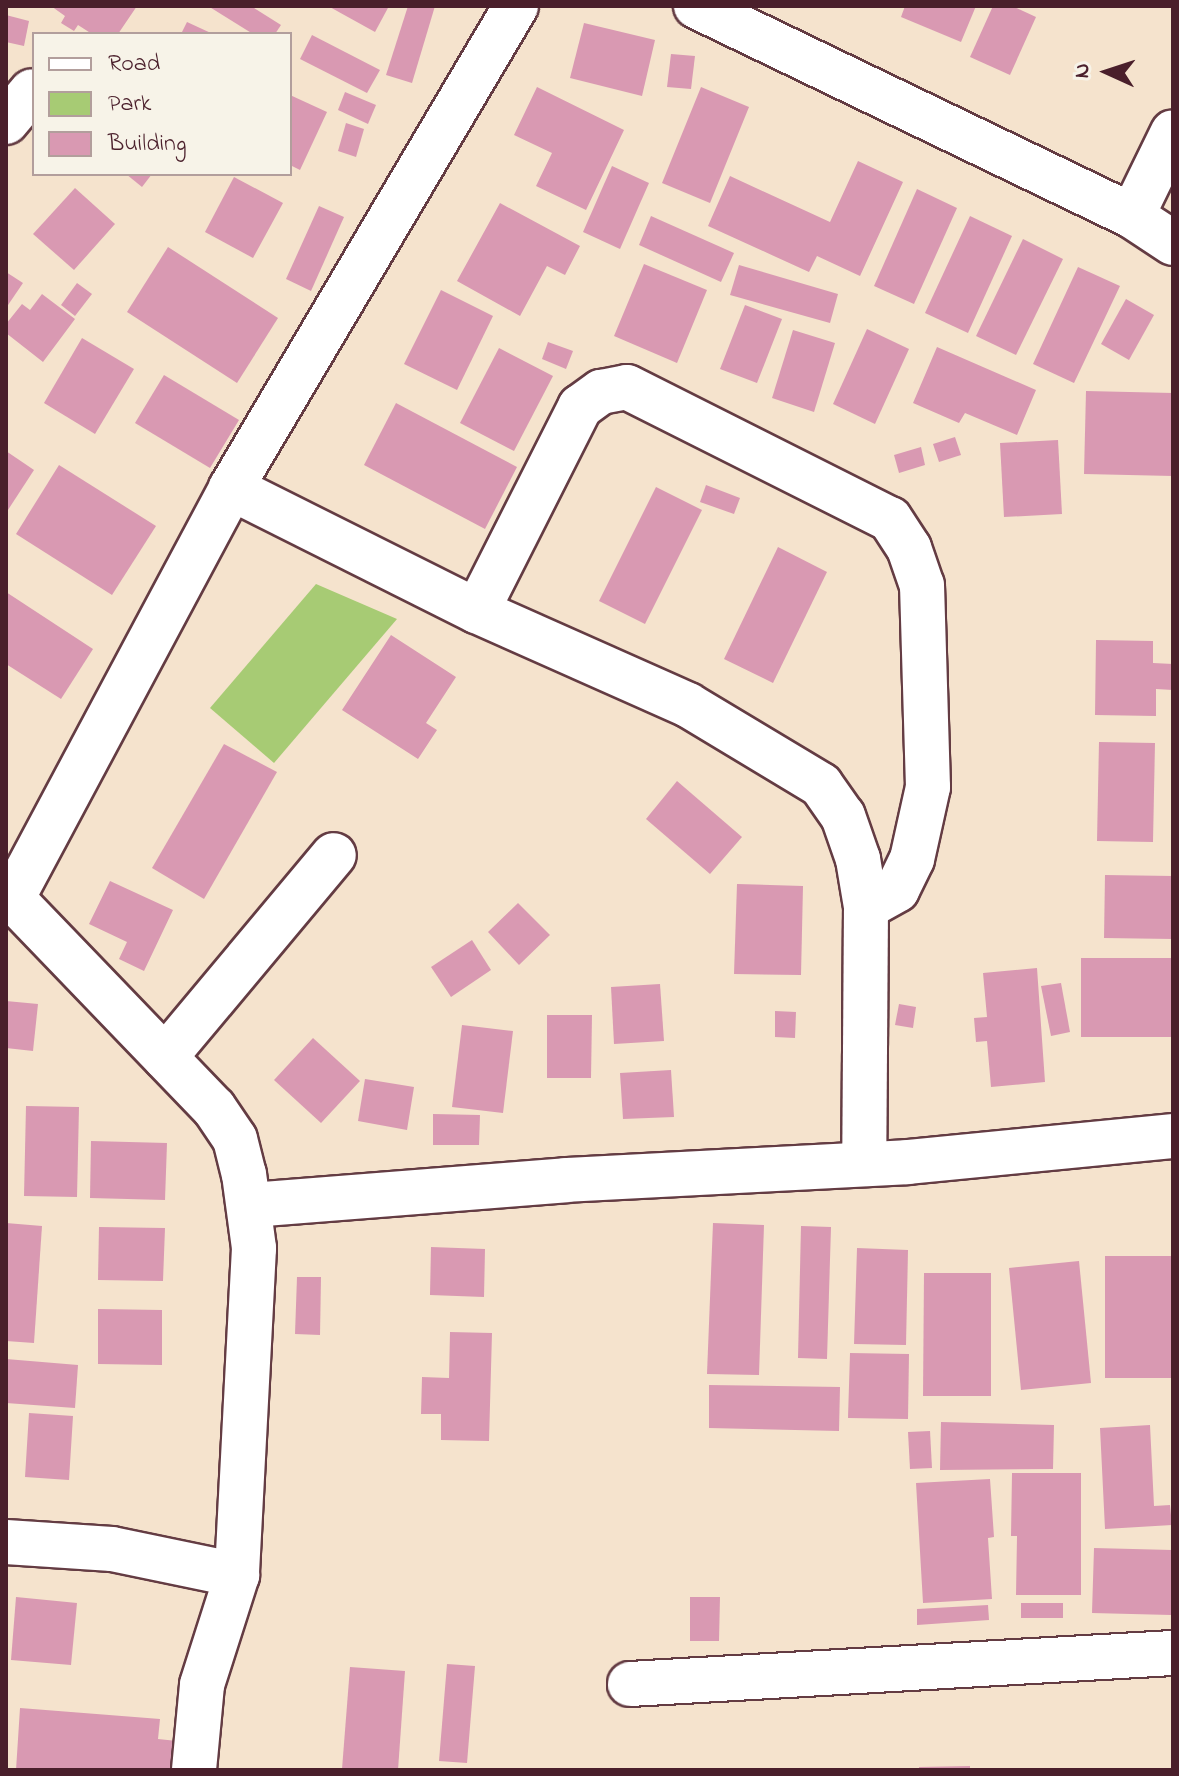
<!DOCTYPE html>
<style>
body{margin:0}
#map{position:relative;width:1179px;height:1776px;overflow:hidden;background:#f5e3cd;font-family:"Indie Flower",sans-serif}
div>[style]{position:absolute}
.green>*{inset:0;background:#a7cb74}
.building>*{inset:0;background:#d999b2}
.roads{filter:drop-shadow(2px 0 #643c43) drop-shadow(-2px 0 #643c43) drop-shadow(0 2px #643c43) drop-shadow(0 -2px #643c43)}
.minor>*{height:44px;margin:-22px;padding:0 22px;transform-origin:22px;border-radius:22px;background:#fff}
span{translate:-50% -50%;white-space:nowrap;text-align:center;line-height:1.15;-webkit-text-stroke:8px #f7f3e8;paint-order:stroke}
.frame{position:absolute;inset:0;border:8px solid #4a1f2b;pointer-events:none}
.legend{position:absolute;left:32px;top:32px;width:260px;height:144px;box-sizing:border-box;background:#f7f3e8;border:2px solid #b29e9c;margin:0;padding:10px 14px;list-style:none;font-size:24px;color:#4a1f2b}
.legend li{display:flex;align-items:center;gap:16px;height:40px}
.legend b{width:40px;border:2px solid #b29e9c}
.north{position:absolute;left:1067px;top:32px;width:80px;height:80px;-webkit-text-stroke:6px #f7f3e8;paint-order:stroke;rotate:273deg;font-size:22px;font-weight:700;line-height:32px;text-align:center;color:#4a1f2b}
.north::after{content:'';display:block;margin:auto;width:28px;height:36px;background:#4a1f2b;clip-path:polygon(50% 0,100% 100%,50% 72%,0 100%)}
</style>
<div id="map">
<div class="green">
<i style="clip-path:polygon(316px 584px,397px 619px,274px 763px,210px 708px)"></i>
</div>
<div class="building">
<i style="clip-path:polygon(51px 6px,137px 6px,118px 34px,92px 34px,78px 25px,74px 31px,61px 23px,65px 16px)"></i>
<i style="clip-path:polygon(208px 6px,251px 6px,281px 25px,275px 34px,253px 34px)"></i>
<i style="clip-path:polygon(328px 6px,389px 6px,375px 32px)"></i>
<i style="clip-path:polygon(408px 6px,435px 6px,412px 83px,386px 75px)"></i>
<i style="clip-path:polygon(905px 6px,976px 6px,961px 42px,901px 17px)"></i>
<i style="clip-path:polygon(993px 6px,1012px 6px,1036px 17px,1010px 75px,970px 57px)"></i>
<i style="clip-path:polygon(6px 15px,29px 21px,24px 46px,6px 42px)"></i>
<i style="clip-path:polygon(187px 22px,213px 34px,181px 34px)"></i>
<i style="clip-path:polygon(584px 23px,655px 40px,642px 96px,570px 78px)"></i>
<i style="clip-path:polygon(312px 35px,380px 70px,367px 93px,300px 59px)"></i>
<i style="clip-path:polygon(671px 54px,695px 56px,691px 89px,667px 87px)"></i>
<i style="clip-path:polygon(537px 87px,624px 130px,586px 210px,536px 186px,552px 153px,514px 135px)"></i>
<i style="clip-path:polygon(701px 87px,749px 107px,710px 203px,662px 183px)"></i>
<i style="clip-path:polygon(345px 92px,376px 105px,368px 124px,338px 110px)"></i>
<i style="clip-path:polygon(290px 95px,327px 112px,300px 170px,290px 165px)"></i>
<i style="clip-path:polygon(346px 123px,364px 129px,356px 157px,338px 151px)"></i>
<i style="clip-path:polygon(858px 161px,903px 182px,860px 276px,817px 256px,809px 272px,708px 226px,730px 176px,830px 222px)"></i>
<i style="clip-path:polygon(612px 166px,649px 183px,620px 249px,583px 232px)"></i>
<i style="clip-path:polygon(126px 174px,152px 174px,142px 187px)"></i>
<i style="clip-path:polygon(234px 177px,283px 203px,253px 258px,205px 232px)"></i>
<i style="clip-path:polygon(75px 188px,115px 224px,74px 270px,33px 234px)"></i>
<i style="clip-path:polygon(917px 189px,957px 208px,914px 304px,874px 286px)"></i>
<i style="clip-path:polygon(500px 203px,580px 246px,565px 275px,547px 266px,520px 316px,457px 281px)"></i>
<i style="clip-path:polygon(319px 206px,344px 217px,311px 291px,286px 279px)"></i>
<i style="clip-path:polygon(651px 216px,734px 253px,721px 282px,639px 245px)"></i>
<i style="clip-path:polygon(970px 216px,1012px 236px,968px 333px,925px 313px)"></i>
<i style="clip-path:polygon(1023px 239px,1063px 259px,1016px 355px,976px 336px)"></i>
<i style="clip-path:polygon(168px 247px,278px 318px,237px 383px,127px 312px)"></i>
<i style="clip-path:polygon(644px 264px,707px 290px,677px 363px,614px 336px)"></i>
<i style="clip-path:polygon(739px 265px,838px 294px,830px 323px,730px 295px)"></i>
<i style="clip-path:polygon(1078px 267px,1120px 286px,1074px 383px,1033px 364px)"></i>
<i style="clip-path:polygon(6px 272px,23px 283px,6px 308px)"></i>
<i style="clip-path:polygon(77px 283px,92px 294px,75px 316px,61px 305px)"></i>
<i style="clip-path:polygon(441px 290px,493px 316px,457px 390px,404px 364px)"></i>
<i style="clip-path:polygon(42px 294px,75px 319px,43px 362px,6px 333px,6px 324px,22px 304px,30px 310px)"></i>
<i style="clip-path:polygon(1126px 299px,1154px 315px,1129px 360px,1101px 344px)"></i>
<i style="clip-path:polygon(745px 305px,782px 319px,757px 383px,720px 369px)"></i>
<i style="clip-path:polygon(867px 329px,909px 349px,875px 424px,833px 404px)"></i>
<i style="clip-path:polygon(793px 330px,835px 343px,814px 412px,772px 398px)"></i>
<i style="clip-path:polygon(82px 338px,134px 369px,95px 434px,44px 403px)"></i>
<i style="clip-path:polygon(548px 342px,573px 351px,566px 369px,542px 359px)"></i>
<i style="clip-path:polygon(937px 347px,1036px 390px,1017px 435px,965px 413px,959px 423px,913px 403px)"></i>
<i style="clip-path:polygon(499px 348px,553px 376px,514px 451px,460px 423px)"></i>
<i style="clip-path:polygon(164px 375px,239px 420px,210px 468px,135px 423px)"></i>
<i style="clip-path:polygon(1086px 391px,1173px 393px,1173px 476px,1084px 474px)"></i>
<i style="clip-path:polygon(396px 403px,517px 467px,485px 529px,364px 465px)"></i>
<i style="clip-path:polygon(955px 437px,961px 455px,939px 462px,933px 444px)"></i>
<i style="clip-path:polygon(1058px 440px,1062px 514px,1004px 517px,1000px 443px)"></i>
<i style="clip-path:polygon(921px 447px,925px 465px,899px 473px,894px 455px)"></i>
<i style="clip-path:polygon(6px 451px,34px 470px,6px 513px)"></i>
<i style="clip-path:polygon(59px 465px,156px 526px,112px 595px,16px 534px)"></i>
<i style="clip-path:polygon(706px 485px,740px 498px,734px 514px,700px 502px)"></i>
<i style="clip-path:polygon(656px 487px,702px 510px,645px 624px,599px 601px)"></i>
<i style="clip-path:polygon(778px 547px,827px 572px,773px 683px,724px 659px)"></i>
<i style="clip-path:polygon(6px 592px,93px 649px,61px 699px,6px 664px)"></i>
<i style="clip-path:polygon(391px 635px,456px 677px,426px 723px,437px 730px,418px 759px,342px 710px)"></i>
<i style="clip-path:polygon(1096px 640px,1153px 641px,1153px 663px,1173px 664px,1173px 690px,1156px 689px,1156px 716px,1095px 715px)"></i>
<i style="clip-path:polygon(1099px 742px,1155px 743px,1153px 842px,1097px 841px)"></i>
<i style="clip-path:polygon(224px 744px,277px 772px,204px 899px,152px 868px)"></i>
<i style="clip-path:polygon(677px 781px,742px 837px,710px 874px,646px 819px)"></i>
<i style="clip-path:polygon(1105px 875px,1173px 876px,1173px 939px,1104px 938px)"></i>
<i style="clip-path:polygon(110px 881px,173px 910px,144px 971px,119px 959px,127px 942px,89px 924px)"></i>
<i style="clip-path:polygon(737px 884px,803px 886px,801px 975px,734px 974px)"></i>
<i style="clip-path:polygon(518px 903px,550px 935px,519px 965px,488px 932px)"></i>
<i style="clip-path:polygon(472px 940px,491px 970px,451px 997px,431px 967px)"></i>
<i style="clip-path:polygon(1081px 958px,1173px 958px,1173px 1037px,1081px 1037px)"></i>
<i style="clip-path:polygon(1037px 968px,1045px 1082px,991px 1087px,987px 1041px,976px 1042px,974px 1018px,987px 1017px,983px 973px)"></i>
<i style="clip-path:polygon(1061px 983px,1070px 1032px,1051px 1036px,1041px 986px)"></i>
<i style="clip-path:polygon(660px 984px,664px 1041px,614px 1044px,611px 987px)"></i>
<i style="clip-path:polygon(6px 1001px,38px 1004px,33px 1051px,6px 1048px)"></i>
<i style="clip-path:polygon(899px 1004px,916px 1007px,913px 1028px,895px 1025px)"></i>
<i style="clip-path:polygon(775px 1011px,796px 1012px,795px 1038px,775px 1037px)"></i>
<i style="clip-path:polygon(547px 1015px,592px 1015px,591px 1078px,547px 1078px)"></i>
<i style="clip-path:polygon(462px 1025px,513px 1031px,503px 1113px,452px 1107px)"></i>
<i style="clip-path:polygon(313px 1038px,360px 1081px,321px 1123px,274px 1080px)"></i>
<i style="clip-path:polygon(671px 1070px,674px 1117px,623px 1119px,620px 1073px)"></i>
<i style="clip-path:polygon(365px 1079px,414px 1087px,407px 1130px,358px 1121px)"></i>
<i style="clip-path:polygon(26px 1106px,79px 1107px,77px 1197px,24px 1196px)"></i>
<i style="clip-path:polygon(433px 1114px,480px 1115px,479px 1145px,433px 1145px)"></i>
<i style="clip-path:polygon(91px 1141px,167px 1143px,165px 1200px,90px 1198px)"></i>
<i style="clip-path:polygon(6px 1223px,42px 1226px,34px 1343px,6px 1341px)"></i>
<i style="clip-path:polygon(713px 1223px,764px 1225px,759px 1375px,707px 1374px)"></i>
<i style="clip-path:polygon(801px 1226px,831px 1227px,827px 1359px,798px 1358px)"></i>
<i style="clip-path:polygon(99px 1227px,165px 1228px,163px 1281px,98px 1280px)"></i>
<i style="clip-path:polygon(431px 1247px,485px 1249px,484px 1297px,430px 1295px)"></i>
<i style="clip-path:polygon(857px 1248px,908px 1250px,906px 1345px,854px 1344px)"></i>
<i style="clip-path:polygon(1105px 1256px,1171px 1256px,1171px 1378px,1105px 1378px)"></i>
<i style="clip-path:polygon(1079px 1261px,1091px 1383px,1021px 1390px,1009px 1268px)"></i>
<i style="clip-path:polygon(924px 1273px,991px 1273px,991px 1396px,923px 1396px)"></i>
<i style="clip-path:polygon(297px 1277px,321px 1277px,320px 1335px,295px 1334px)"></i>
<i style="clip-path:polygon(98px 1309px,162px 1310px,162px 1365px,98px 1364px)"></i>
<i style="clip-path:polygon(450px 1332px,492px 1333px,489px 1441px,441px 1440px,441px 1414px,421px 1414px,422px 1377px,449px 1378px)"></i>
<i style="clip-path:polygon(850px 1353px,909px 1354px,908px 1419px,848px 1418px)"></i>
<i style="clip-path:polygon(6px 1359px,78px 1365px,75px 1408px,6px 1403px)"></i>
<i style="clip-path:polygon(709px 1385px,840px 1387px,839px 1431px,709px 1428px)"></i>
<i style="clip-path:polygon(29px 1413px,73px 1416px,69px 1480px,25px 1477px)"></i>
<i style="clip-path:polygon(941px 1422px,1054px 1425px,1053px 1469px,940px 1470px)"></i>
<i style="clip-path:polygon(1150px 1425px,1154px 1506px,1170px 1505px,1172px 1525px,1105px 1529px,1100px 1428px)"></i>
<i style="clip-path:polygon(930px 1431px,932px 1468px,910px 1469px,908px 1432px)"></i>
<i style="clip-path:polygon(1012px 1473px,1081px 1473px,1081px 1595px,1016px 1595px,1017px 1536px,1011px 1536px)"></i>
<i style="clip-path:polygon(990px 1479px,994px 1537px,988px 1538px,992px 1599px,923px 1603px,916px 1483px)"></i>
<i style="clip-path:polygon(1094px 1548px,1172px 1550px,1171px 1615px,1092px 1613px)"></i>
<i style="clip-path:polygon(16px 1597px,77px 1603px,71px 1665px,11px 1660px)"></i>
<i style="clip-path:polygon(690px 1597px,720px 1597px,719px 1641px,690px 1641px)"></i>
<i style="clip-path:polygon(1021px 1603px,1063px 1603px,1063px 1618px,1021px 1618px)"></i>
<i style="clip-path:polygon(988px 1605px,989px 1620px,917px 1625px,917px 1609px)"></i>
<i style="clip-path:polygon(447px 1664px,475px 1666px,467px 1763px,439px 1761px)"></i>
<i style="clip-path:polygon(350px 1667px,405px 1671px,398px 1770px,342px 1769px)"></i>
<i style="clip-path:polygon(20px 1708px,160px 1719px,158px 1739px,177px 1741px,175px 1770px,16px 1770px)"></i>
<i style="clip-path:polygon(970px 1766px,970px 1770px,919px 1770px,919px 1767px)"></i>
</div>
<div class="roads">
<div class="minor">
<i style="left:696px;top:6px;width:484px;rotate:25.7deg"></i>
<i style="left:1132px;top:216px;width:49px;rotate:33.4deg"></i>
<i style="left:6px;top:122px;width:40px;rotate:-50deg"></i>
<i style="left:1132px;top:216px;width:93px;rotate:-64deg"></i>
<i style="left:231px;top:488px;width:275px;rotate:26.6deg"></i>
<i style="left:477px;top:611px;width:231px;rotate:24deg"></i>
<i style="left:688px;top:705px;width:155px;rotate:31deg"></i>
<i style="left:821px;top:785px;width:38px;rotate:55deg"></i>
<i style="left:843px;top:816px;width:46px;rotate:70.8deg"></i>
<i style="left:858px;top:859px;width:49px;rotate:80.5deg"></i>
<i style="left:866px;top:907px;width:257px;rotate:90.4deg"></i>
<i style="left:477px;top:611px;width:229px;rotate:-63.2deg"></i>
<i style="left:580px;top:407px;width:26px;rotate:-36deg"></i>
<i style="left:601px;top:392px;width:26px;rotate:-11deg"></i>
<i style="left:627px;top:387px;width:294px;rotate:26.7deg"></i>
<i style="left:890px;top:519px;width:35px;rotate:57deg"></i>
<i style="left:909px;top:548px;width:39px;rotate:71deg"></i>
<i style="left:922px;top:585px;width:202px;rotate:88.3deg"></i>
<i style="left:928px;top:787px;width:74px;rotate:102.5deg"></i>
<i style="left:912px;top:859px;width:34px;rotate:116deg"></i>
<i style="left:897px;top:890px;width:35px;rotate:151deg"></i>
<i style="left:6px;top:892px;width:300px;rotate:46.1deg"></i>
<i style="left:214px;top:1108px;width:37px;rotate:56deg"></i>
<i style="left:235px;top:1139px;width:36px;rotate:76deg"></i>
<i style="left:244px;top:1174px;width:75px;rotate:82.3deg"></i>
<i style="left:254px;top:1248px;width:327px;rotate:93deg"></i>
<i style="left:237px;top:1575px;width:115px;rotate:107.7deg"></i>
<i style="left:202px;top:1685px;width:85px;rotate:95.4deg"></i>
<i style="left:13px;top:897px;width:463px;rotate:-61.9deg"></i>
<i style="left:231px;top:488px;width:560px;rotate:-59.4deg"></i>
<i style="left:165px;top:1057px;width:263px;rotate:-50.1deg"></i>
<i style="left:251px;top:1205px;width:316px;rotate:-4.5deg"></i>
<i style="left:566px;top:1180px;width:342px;rotate:-3deg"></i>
<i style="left:908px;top:1162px;width:266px;rotate:-5.6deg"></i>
<i style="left:6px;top:1542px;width:106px;rotate:3.8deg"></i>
<i style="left:112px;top:1549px;width:128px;rotate:11.7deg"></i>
<i style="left:630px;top:1684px;width:544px;rotate:-3.27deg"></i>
</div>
</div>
<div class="frame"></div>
<ul class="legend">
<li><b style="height:10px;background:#fff"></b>Road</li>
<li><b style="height:22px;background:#a7cb74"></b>Park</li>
<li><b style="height:22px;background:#d999b2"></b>Building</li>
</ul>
<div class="north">N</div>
</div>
